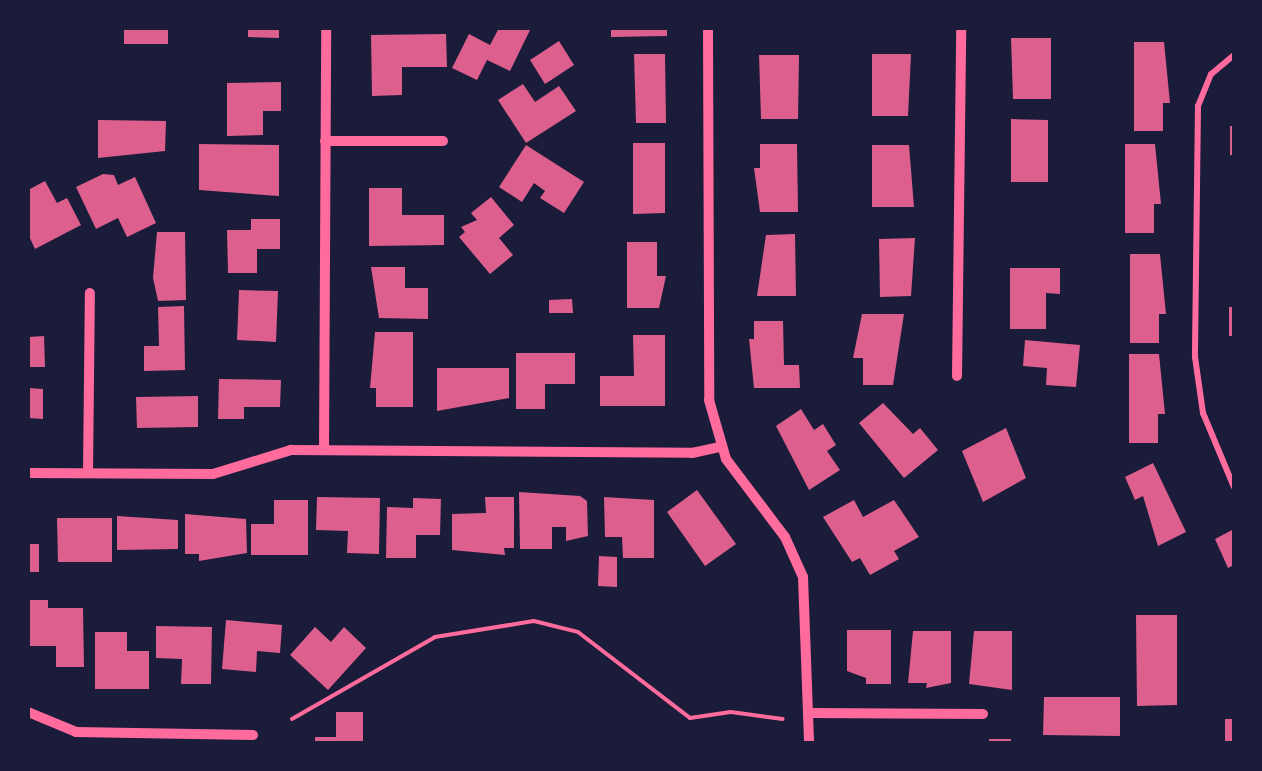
<!DOCTYPE html>
<style>
body{margin:0}
#map{position:relative;width:1262px;height:771px;overflow:hidden;background:#1b1b3a;font-family:"Sofia Sans Condensed",sans-serif}
div>[style]{position:absolute}
.building>*{inset:0;background:#dd5f8e}
.path>*{height:4px;margin:-2px;padding:0 2px;transform-origin:2px;border-radius:2px;background:#ff6b9d}
.service>*{height:6px;margin:-3px;padding:0 3px;transform-origin:3px;border-radius:3px;background:#ff6b9d}
.minor>*{height:10px;margin:-5px;padding:0 5px;transform-origin:5px;border-radius:5px;background:#ff6b9d}
span{translate:-50% -50%;white-space:nowrap;text-align:center;line-height:1.15;-webkit-text-stroke:8px #1b1b3a;paint-order:stroke}
.frame{position:absolute;inset:0;border:30px solid #1b1b3a;pointer-events:none}
</style>
<div id="map">
<div class="building">
<i style="clip-path:polygon(124px 28px,168px 28px,168px 44px,124px 44px)"></i>
<i style="clip-path:polygon(248px 28px,279px 28px,279px 38px,248px 37px)"></i>
<i style="clip-path:polygon(499px 28px,531px 28px,510px 71px,487px 60px,477px 80px,452px 68px,469px 34px,490px 45px)"></i>
<i style="clip-path:polygon(611px 28px,667px 28px,667px 36px,611px 37px)"></i>
<i style="clip-path:polygon(446px 34px,447px 67px,402px 67px,402px 95px,372px 96px,371px 35px)"></i>
<i style="clip-path:polygon(1011px 38px,1051px 38px,1051px 99px,1013px 99px)"></i>
<i style="clip-path:polygon(559px 41px,574px 65px,545px 84px,530px 60px)"></i>
<i style="clip-path:polygon(1134px 42px,1164px 42px,1170px 103px,1163px 103px,1163px 131px,1134px 131px)"></i>
<i style="clip-path:polygon(634px 54px,665px 54px,666px 123px,636px 123px)"></i>
<i style="clip-path:polygon(872px 54px,911px 54px,908px 116px,872px 116px)"></i>
<i style="clip-path:polygon(759px 55px,799px 55px,798px 119px,761px 119px)"></i>
<i style="clip-path:polygon(281px 82px,281px 111px,263px 111px,263px 135px,227px 136px,227px 83px)"></i>
<i style="clip-path:polygon(523px 84px,535px 102px,559px 86px,576px 111px,526px 143px,498px 100px)"></i>
<i style="clip-path:polygon(1011px 119px,1048px 120px,1048px 182px,1011px 182px)"></i>
<i style="clip-path:polygon(98px 120px,166px 121px,165px 151px,98px 158px)"></i>
<i style="clip-path:polygon(1230px 126px,1234px 126px,1234px 155px,1230px 155px)"></i>
<i style="clip-path:polygon(633px 143px,665px 143px,665px 213px,633px 214px)"></i>
<i style="clip-path:polygon(199px 144px,279px 145px,279px 196px,199px 190px)"></i>
<i style="clip-path:polygon(760px 144px,797px 144px,798px 212px,760px 212px,754px 168px,760px 168px)"></i>
<i style="clip-path:polygon(1125px 144px,1155px 144px,1161px 204px,1154px 204px,1154px 233px,1125px 233px)"></i>
<i style="clip-path:polygon(526px 145px,584px 182px,564px 213px,540px 198px,545px 191px,534px 183px,522px 202px,499px 187px)"></i>
<i style="clip-path:polygon(872px 145px,909px 145px,914px 207px,872px 207px)"></i>
<i style="clip-path:polygon(103px 174px,114px 175px,118px 185px,135px 177px,156px 223px,127px 237px,118px 218px,96px 229px,76px 187px)"></i>
<i style="clip-path:polygon(45px 181px,57px 203px,67px 198px,81px 225px,35px 249px,28px 234px,28px 190px)"></i>
<i style="clip-path:polygon(369px 188px,402px 188px,402px 215px,444px 215px,444px 245px,369px 246px)"></i>
<i style="clip-path:polygon(491px 197px,514px 225px,499px 238px,513px 255px,490px 274px,459px 237px,465px 232px,461px 227px,477px 220px,471px 213px)"></i>
<i style="clip-path:polygon(251px 219px,280px 219px,280px 249px,257px 249px,257px 273px,228px 273px,227px 230px,251px 230px)"></i>
<i style="clip-path:polygon(157px 232px,185px 232px,186px 300px,158px 301px,153px 278px)"></i>
<i style="clip-path:polygon(795px 234px,796px 296px,757px 296px,766px 235px)"></i>
<i style="clip-path:polygon(915px 238px,911px 296px,880px 297px,879px 239px)"></i>
<i style="clip-path:polygon(627px 242px,657px 242px,657px 276px,666px 276px,659px 308px,627px 308px)"></i>
<i style="clip-path:polygon(1130px 254px,1160px 254px,1166px 314px,1159px 314px,1159px 343px,1130px 343px)"></i>
<i style="clip-path:polygon(371px 267px,405px 267px,405px 288px,428px 288px,428px 319px,379px 318px)"></i>
<i style="clip-path:polygon(1010px 268px,1060px 268px,1060px 294px,1046px 293px,1046px 329px,1010px 329px)"></i>
<i style="clip-path:polygon(239px 290px,278px 291px,276px 342px,237px 340px)"></i>
<i style="clip-path:polygon(572px 299px,573px 313px,549px 313px,549px 300px)"></i>
<i style="clip-path:polygon(184px 306px,185px 370px,144px 371px,144px 346px,159px 346px,158px 307px)"></i>
<i style="clip-path:polygon(1229px 307px,1234px 307px,1234px 336px,1229px 336px)"></i>
<i style="clip-path:polygon(862px 314px,904px 314px,893px 385px,863px 385px,863px 358px,853px 358px)"></i>
<i style="clip-path:polygon(754px 321px,783px 321px,784px 365px,799px 365px,800px 388px,754px 388px,749px 339px,754px 339px)"></i>
<i style="clip-path:polygon(375px 332px,413px 332px,413px 407px,376px 407px,376px 388px,370px 388px)"></i>
<i style="clip-path:polygon(633px 335px,665px 335px,665px 406px,600px 406px,600px 376px,634px 376px)"></i>
<i style="clip-path:polygon(44px 336px,45px 367px,28px 367px,28px 337px)"></i>
<i style="clip-path:polygon(1025px 340px,1080px 345px,1076px 387px,1046px 385px,1047px 368px,1023px 366px)"></i>
<i style="clip-path:polygon(516px 353px,575px 353px,575px 384px,545px 384px,545px 409px,516px 409px)"></i>
<i style="clip-path:polygon(1129px 354px,1159px 354px,1165px 414px,1158px 414px,1158px 443px,1129px 443px)"></i>
<i style="clip-path:polygon(437px 368px,509px 368px,509px 398px,437px 411px)"></i>
<i style="clip-path:polygon(219px 379px,281px 380px,280px 407px,244px 407px,244px 419px,218px 419px)"></i>
<i style="clip-path:polygon(28px 388px,43px 389px,43px 419px,28px 418px)"></i>
<i style="clip-path:polygon(198px 396px,198px 427px,137px 428px,136px 397px)"></i>
<i style="clip-path:polygon(883px 403px,913px 434px,920px 428px,938px 450px,904px 478px,859px 423px)"></i>
<i style="clip-path:polygon(801px 409px,814px 430px,823px 424px,836px 445px,827px 451px,840px 470px,809px 490px,776px 426px)"></i>
<i style="clip-path:polygon(1006px 428px,1026px 478px,983px 502px,962px 451px)"></i>
<i style="clip-path:polygon(1153px 463px,1186px 532px,1158px 546px,1143px 496px,1135px 500px,1125px 477px)"></i>
<i style="clip-path:polygon(697px 490px,736px 544px,705px 566px,667px 512px)"></i>
<i style="clip-path:polygon(519px 492px,580px 496px,587px 501px,588px 536px,566px 541px,566px 527px,552px 527px,552px 549px,520px 549px)"></i>
<i style="clip-path:polygon(317px 497px,380px 498px,379px 554px,347px 553px,348px 531px,316px 530px)"></i>
<i style="clip-path:polygon(485px 497px,514px 497px,514px 548px,504px 548px,505px 555px,452px 550px,452px 514px,486px 513px)"></i>
<i style="clip-path:polygon(604px 497px,654px 500px,654px 558px,623px 558px,622px 537px,605px 537px)"></i>
<i style="clip-path:polygon(413px 498px,441px 499px,440px 535px,416px 535px,416px 558px,386px 558px,387px 507px,413px 508px)"></i>
<i style="clip-path:polygon(274px 500px,308px 500px,308px 555px,251px 555px,251px 524px,274px 524px)"></i>
<i style="clip-path:polygon(854px 500px,863px 517px,894px 500px,919px 537px,894px 551px,899px 559px,870px 575px,860px 558px,852px 562px,823px 517px)"></i>
<i style="clip-path:polygon(185px 514px,246px 519px,247px 553px,199px 561px,199px 554px,185px 554px)"></i>
<i style="clip-path:polygon(117px 516px,178px 520px,178px 549px,117px 550px)"></i>
<i style="clip-path:polygon(57px 518px,112px 518px,112px 562px,58px 562px)"></i>
<i style="clip-path:polygon(1234px 529px,1234px 565px,1228px 568px,1215px 539px)"></i>
<i style="clip-path:polygon(28px 544px,39px 544px,39px 572px,28px 572px)"></i>
<i style="clip-path:polygon(599px 556px,617px 557px,617px 587px,598px 586px)"></i>
<i style="clip-path:polygon(28px 600px,48px 600px,48px 608px,83px 608px,84px 667px,56px 667px,56px 646px,28px 646px)"></i>
<i style="clip-path:polygon(1136px 615px,1177px 615px,1177px 705px,1137px 706px)"></i>
<i style="clip-path:polygon(226px 620px,282px 625px,280px 653px,257px 651px,256px 672px,222px 669px)"></i>
<i style="clip-path:polygon(156px 626px,212px 627px,211px 684px,181px 684px,182px 659px,156px 658px)"></i>
<i style="clip-path:polygon(315px 627px,331px 642px,344px 627px,366px 648px,328px 690px,290px 655px)"></i>
<i style="clip-path:polygon(847px 630px,891px 630px,891px 684px,866px 684px,866px 678px,847px 671px)"></i>
<i style="clip-path:polygon(913px 631px,951px 631px,951px 683px,926px 688px,927px 683px,908px 683px)"></i>
<i style="clip-path:polygon(974px 631px,1012px 631px,1012px 690px,969px 684px)"></i>
<i style="clip-path:polygon(95px 632px,127px 632px,127px 651px,149px 651px,149px 689px,95px 689px)"></i>
<i style="clip-path:polygon(1044px 697px,1120px 697px,1120px 736px,1043px 735px)"></i>
<i style="clip-path:polygon(336px 712px,363px 712px,363px 744px,315px 744px,315px 737px,336px 737px)"></i>
<i style="clip-path:polygon(1225px 719px,1233px 719px,1234px 744px,1225px 744px)"></i>
<i style="clip-path:polygon(989px 739px,1011px 739px,1011px 744px,989px 744px)"></i>
</div>
<div class="path">
<i style="left:292px;top:719px;width:165px;rotate:-29.8deg"></i>
<i style="left:435px;top:637px;width:100px;rotate:-9.2deg"></i>
<i style="left:534px;top:621px;width:45px;rotate:14deg"></i>
<i style="left:578px;top:632px;width:141px;rotate:37.5deg"></i>
<i style="left:690px;top:718px;width:41px;rotate:-8.3deg"></i>
<i style="left:731px;top:712px;width:52px;rotate:7.7deg"></i>
</div>
<div class="service">
<i style="left:1234px;top:55px;width:30px;rotate:140deg"></i>
<i style="left:1211px;top:74px;width:35px;rotate:112deg"></i>
<i style="left:1198px;top:106px;width:251px;rotate:90.7deg"></i>
<i style="left:1195px;top:357px;width:57px;rotate:81.9deg"></i>
<i style="left:1203px;top:413px;width:80px;rotate:67.3deg"></i>
</div>
<div class="minor">
<i style="left:708px;top:28px;width:372px;rotate:89.8deg"></i>
<i style="left:709px;top:400px;width:61px;rotate:73.9deg"></i>
<i style="left:726px;top:459px;width:98px;rotate:52.9deg"></i>
<i style="left:785px;top:537px;width:44px;rotate:65.8deg"></i>
<i style="left:803px;top:577px;width:167px;rotate:87.9deg"></i>
<i style="left:325px;top:141px;width:118px"></i>
<i style="left:957px;top:376px;width:348px;rotate:-89.3deg"></i>
<i style="left:324px;top:450px;width:422px;rotate:-89.7deg"></i>
<i style="left:28px;top:473px;width:185px;rotate:0.3deg"></i>
<i style="left:213px;top:474px;width:82px;rotate:-17.1deg"></i>
<i style="left:291px;top:450px;width:401px;rotate:0.4deg"></i>
<i style="left:692px;top:453px;width:29px;rotate:-12deg"></i>
<i style="left:88px;top:473px;width:180px;rotate:-89.4deg"></i>
<i style="left:28px;top:712px;width:52px;rotate:22.6deg"></i>
<i style="left:76px;top:732px;width:177px;rotate:1deg"></i>
<i style="left:809px;top:713px;width:174px;rotate:0.3deg"></i>
</div>
<div class="frame"></div>
</div>
